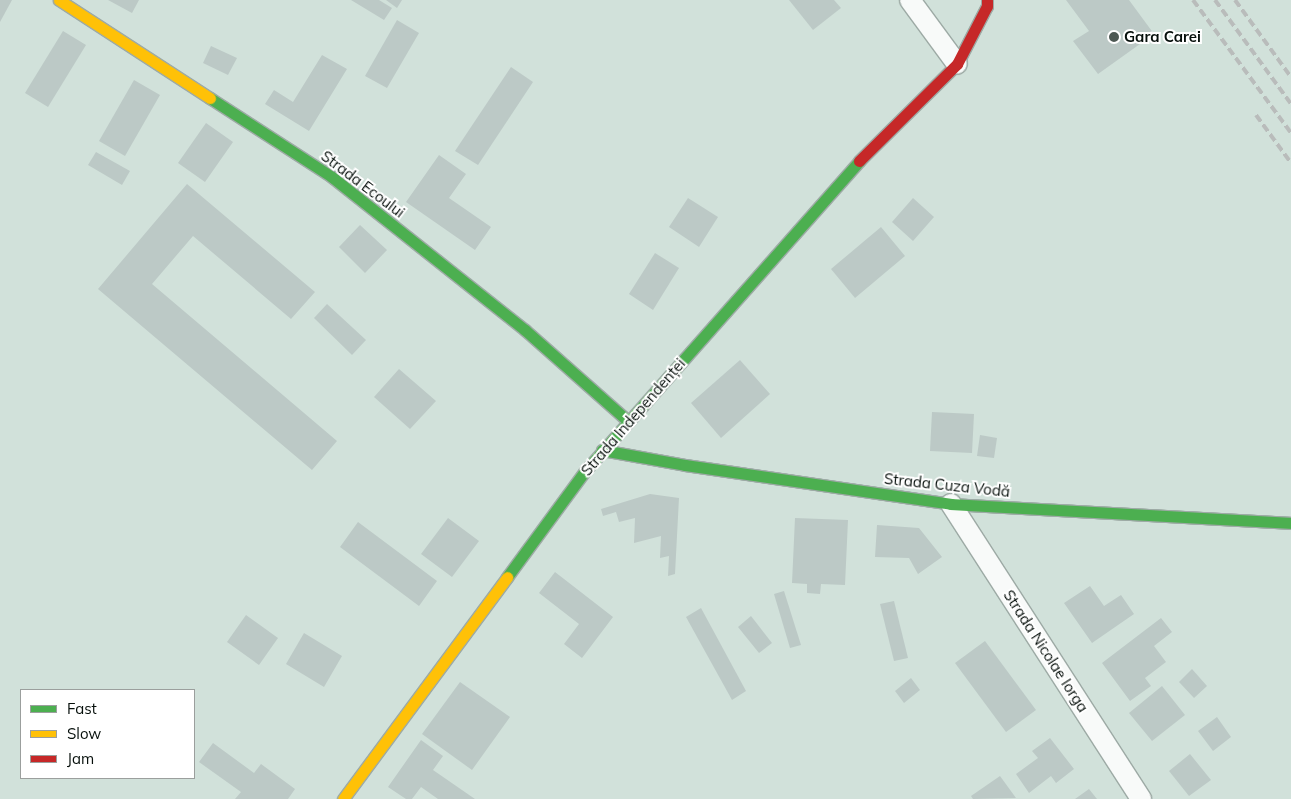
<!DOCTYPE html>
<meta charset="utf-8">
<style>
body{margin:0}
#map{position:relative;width:1291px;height:799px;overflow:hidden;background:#d1e1da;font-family:Mulish,sans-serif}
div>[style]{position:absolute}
.building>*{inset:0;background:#bcc9c6}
.roads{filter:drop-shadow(1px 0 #9daaa5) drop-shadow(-1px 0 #9daaa5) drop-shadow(0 1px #9daaa5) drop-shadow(0 -1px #9daaa5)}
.street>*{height:20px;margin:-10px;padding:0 10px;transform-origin:10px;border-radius:10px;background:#f8faf9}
.fast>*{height:11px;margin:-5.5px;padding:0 5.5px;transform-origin:5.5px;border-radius:5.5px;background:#4caf50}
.slow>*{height:11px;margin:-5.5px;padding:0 5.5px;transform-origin:5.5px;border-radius:5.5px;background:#ffc107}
.jam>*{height:11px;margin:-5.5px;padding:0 5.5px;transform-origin:5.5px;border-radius:5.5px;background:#c62828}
.rail>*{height:4px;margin-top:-2px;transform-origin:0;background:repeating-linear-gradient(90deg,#b9bcbb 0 8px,transparent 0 12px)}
.dots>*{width:14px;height:14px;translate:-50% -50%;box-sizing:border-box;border:2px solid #fff;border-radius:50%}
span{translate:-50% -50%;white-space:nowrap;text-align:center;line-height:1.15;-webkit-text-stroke:4px #fff;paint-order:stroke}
.poi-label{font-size:15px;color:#060f0b;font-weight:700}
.left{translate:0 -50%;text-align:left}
.street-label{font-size:15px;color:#060f0b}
.legend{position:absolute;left:20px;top:689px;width:175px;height:90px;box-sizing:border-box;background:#fff;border:1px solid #9b9f9d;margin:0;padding:6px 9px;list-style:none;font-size:15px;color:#060f0b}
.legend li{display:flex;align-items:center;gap:10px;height:25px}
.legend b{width:25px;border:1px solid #9b9f9d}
</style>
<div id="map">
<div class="building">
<i style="clip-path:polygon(0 0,12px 0,0 22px)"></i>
<i style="clip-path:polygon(108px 0,139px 0,132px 13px)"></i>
<i style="clip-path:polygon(351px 0,379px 0,392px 8px,384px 20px)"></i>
<i style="clip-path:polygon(386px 0,402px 0,397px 8px)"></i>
<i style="clip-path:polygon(789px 0,834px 0,841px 8px,813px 30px)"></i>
<i style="clip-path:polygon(1066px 0,1129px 0,1154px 34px,1098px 74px,1073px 41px,1089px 31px)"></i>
<i style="clip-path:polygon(397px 20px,419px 33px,387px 88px,365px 76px)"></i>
<i style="clip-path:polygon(63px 31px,86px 45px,48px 107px,25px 93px)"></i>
<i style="clip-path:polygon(211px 46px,237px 58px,228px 75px,203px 63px)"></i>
<i style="clip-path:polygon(322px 55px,347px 69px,309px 131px,265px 104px,274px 90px,293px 102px)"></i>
<i style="clip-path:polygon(511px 67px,533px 82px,478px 165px,455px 151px)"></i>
<i style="clip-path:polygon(134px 80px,160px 95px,125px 156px,99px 141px)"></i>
<i style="clip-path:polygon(206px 123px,233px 142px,205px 182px,178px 163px)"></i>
<i style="clip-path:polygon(96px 152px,130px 171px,122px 185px,88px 165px)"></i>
<i style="clip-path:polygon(439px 155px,466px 174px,449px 198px,491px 227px,475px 250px,406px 202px)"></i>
<i style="clip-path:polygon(187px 184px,315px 292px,291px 319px,193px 236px,152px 284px,337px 441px,312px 470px,98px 289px)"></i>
<i style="clip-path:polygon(688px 198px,718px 217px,699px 247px,669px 227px)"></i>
<i style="clip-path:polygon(913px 198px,934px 217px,913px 241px,892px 222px)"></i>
<i style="clip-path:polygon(360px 225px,387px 250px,365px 273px,339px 247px)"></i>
<i style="clip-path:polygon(881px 227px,905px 256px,855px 298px,831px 269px)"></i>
<i style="clip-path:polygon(655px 253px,679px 268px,653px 310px,629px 294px)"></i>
<i style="clip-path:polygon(327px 304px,366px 340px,352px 355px,314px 318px)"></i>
<i style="clip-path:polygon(740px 360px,770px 394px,721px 438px,691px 403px)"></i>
<i style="clip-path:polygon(399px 369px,436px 401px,410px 429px,374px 397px)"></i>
<i style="clip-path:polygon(932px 412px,974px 414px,972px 453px,930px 451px)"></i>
<i style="clip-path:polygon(980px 435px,997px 438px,994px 458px,977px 456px)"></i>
<i style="clip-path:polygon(650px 494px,679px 498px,675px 574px,668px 576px,669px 556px,660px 558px,661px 536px,634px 543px,635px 518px,619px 522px,616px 512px,603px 516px,601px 509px)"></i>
<i style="clip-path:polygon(448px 518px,479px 541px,452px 577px,421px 554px)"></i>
<i style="clip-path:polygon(795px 518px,848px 520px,845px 585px,821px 584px,820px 594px,807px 593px,807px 584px,792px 583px)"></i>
<i style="clip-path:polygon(358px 522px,437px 581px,419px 606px,340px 547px)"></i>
<i style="clip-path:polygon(877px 525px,919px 528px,942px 557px,918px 574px,909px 558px,875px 557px)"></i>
<i style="clip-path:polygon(555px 572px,613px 617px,582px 658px,564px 644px,579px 624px,539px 593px)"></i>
<i style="clip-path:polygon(1090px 586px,1104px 606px,1121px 595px,1134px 614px,1092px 643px,1064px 603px)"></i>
<i style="clip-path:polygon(784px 591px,801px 645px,790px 648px,774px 594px)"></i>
<i style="clip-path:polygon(894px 601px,908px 658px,894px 661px,880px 604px)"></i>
<i style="clip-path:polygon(701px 608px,746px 691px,732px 700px,686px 617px)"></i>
<i style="clip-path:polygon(246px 615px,278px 638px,259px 665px,227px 642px)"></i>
<i style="clip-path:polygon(751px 616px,772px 643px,759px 653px,738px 627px)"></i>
<i style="clip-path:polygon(1161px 618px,1172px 632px,1154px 646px,1166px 662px,1145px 678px,1151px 686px,1130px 701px,1102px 663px)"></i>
<i style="clip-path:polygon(304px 633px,342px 656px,324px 687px,286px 664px)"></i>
<i style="clip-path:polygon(985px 641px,1036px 710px,1006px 732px,955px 663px)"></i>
<i style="clip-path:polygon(1192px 669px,1207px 686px,1194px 698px,1179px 682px)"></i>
<i style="clip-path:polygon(911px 678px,920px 690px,904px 703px,895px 691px)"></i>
<i style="clip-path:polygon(460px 682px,510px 717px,472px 770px,422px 734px)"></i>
<i style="clip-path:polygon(1162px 686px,1185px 715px,1152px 741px,1129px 713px)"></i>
<i style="clip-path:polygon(1217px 717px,1231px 737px,1213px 751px,1198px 731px)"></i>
<i style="clip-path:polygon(1050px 738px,1074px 769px,1056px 783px,1051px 776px,1029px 793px,1016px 774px,1038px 758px,1032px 751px)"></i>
<i style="clip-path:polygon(421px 740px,443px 756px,433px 770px,475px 799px,438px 799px,421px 787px,412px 799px,406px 799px,388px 787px)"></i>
<i style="clip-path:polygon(213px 743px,254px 773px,261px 764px,295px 789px,288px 799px,235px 799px,241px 792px,199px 762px)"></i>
<i style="clip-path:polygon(1190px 754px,1211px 780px,1189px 796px,1169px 771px)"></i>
<i style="clip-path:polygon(1000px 776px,1016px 798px,973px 799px,971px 796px)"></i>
<i style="clip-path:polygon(1089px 789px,1097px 799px,1075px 799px)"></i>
</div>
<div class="roads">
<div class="street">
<i style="left:910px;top:0;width:79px;rotate:53.7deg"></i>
<i style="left:951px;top:504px;width:351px;rotate:57.2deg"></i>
</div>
<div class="fast">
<i style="left:210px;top:98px;width:145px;rotate:32.9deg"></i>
<i style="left:332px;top:177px;width:246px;rotate:38.4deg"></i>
<i style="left:525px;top:330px;width:137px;rotate:41.5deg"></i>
<i style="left:602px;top:450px;width:84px;rotate:10.2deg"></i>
<i style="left:685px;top:465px;width:269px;rotate:8.3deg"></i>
<i style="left:951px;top:504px;width:341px;rotate:3.2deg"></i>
<i style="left:507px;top:577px;width:132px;rotate:-53.7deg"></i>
<i style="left:585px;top:471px;width:414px;rotate:-48.5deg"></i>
</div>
<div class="slow">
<i style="left:59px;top:0;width:180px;rotate:33deg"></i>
<i style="left:343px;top:799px;width:276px;rotate:-53.5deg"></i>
</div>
<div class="jam">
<i style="left:859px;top:161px;width:138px;rotate:-44.7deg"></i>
<i style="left:957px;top:64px;width:65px;rotate:-62.7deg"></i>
<i style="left:987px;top:6px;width:6px;rotate:-90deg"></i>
</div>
</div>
<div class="rail">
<i style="left:1193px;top:0;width:165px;rotate:53.6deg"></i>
<i style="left:1215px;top:0;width:129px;rotate:53.8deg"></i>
<i style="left:1235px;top:0;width:95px;rotate:54deg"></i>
<i style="left:1256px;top:115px;width:59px;rotate:53.9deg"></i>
</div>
<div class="dots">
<i style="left:1114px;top:37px;background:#4d5853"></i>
</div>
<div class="poi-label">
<span class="left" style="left:1124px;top:37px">Gara Carei</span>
</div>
<div class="street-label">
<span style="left:363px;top:184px;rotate:37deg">Strada Ecoului</span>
<span style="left:633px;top:417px;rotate:-49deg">Strada Independenței</span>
<span style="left:947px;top:485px;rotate:6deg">Strada Cuza Vodă</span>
<span style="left:1046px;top:651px;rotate:57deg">Strada Nicolae Iorga</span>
</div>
<ul class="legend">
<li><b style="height:6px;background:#4caf50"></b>Fast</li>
<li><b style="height:6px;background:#ffc107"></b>Slow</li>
<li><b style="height:6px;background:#c62828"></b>Jam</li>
</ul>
</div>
